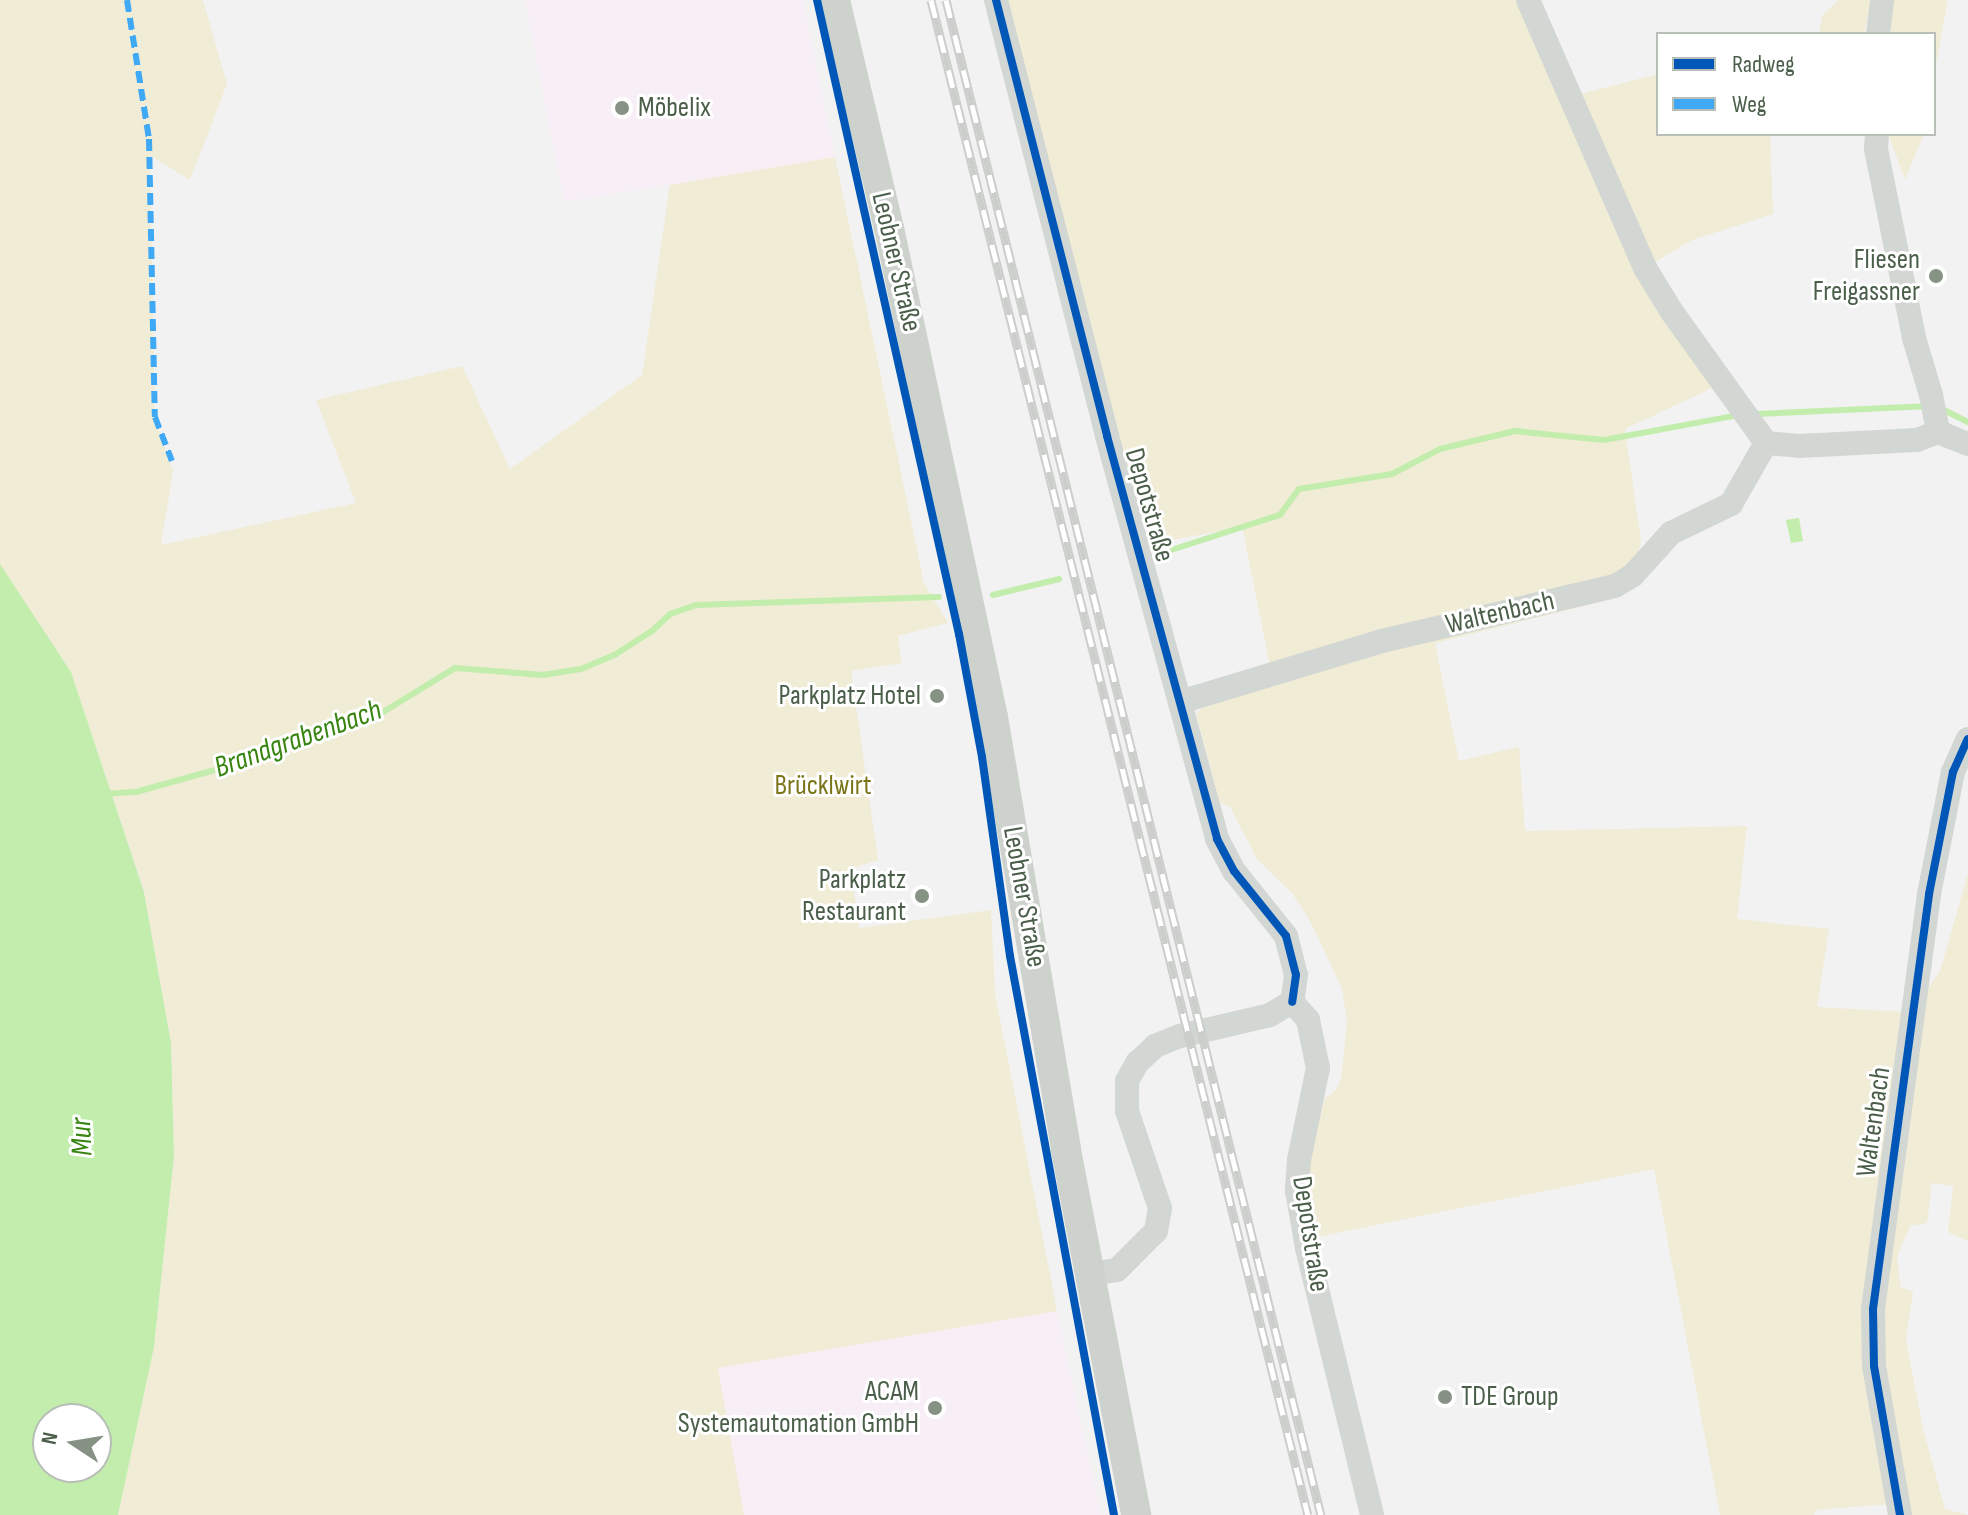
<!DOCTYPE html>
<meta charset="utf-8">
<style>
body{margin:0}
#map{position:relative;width:1968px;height:1515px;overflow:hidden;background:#f2f2f2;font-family:"Sofia Sans Condensed",sans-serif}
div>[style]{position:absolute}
.commercial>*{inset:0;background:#f8eef6}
.green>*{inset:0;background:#f0ecd6}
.water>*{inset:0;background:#c2edac}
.stream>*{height:6px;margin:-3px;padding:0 3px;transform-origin:3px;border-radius:3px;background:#c2edac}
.minor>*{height:24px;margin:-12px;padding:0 12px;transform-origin:12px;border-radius:12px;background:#d3d7d3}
.major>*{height:30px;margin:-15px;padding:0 15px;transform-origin:15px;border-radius:15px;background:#cdd3cc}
.rail>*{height:9px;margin-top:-4.5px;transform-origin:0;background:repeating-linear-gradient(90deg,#fff 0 18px,#cbceca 0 36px);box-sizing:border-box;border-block:2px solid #cbceca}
.quiet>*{height:6px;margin-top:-3px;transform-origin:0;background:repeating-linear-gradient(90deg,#3fa9f5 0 12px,transparent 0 18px)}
.cycleway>*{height:8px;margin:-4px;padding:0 4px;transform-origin:4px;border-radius:4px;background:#0057b8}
.dots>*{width:22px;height:22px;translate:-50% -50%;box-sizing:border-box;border:4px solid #fff;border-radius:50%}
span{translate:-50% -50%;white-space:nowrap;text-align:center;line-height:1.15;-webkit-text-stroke:6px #fff;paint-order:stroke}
.poi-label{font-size:28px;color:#4a5e49}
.left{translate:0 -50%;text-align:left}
.right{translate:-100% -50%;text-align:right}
.street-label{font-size:28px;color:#4a5e49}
.park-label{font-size:28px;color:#7a7519}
.water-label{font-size:30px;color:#378410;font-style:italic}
.legend{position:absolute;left:1656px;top:32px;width:280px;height:104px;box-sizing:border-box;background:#fff;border:2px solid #b7bfb6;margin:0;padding:10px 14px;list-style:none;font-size:24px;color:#4a5e49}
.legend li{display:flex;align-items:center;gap:16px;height:40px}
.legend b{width:40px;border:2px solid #b7bfb6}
.north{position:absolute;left:32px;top:1403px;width:80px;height:80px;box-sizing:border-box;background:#fff;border:2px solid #b7bfb6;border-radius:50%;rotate:282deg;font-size:22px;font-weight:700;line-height:32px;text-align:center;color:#4a5e49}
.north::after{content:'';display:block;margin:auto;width:28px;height:36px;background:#859284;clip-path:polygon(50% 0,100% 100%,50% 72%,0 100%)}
</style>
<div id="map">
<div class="commercial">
<i style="clip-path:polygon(525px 0,803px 0,835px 157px,564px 202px)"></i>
<i style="clip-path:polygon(1057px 1311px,1101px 1515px,744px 1515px,718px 1368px)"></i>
</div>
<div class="green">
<i style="clip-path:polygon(0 0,203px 0,227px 84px,190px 180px,150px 155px,155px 417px,173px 472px,161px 545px,356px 503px,316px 400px,462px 366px,510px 469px,642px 375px,670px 185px,835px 157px,924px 583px,948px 623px,898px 636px,902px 663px,851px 671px,878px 860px,851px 869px,859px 928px,991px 910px,995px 993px,1057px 1311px,718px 1368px,744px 1515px,118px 1515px,154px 1347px,174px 1156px,171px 1043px,144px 891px,71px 672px,0 564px)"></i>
<i style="clip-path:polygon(1007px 0,1518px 0,1714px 387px,1625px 429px,1641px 541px,1638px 554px,1615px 579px,1270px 666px,1242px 527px,1151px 544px,1114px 422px)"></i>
<i style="clip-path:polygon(1839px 0,1871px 0,1864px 34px,1819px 34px,1823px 14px)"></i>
<i style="clip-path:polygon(1893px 0,1948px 0,1934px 74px,1934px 34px,1887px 34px)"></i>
<i style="clip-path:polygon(1658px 74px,1658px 134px,1770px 134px,1773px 214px,1692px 240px,1652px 264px,1581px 94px)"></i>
<i style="clip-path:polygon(1888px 134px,1924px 134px,1905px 179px)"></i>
<i style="clip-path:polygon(1608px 595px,1612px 599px,1435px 643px,1459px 761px,1519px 747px,1525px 831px,1747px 826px,1737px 919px,1829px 929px,1817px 1007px,1906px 1012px,1873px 1227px,1892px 1504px,1815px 1510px,1814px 1515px,1720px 1515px,1654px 1169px,1317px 1237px,1309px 1189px,1310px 1157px,1325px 1098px,1334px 1092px,1341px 1080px,1347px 1021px,1342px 988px,1310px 921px,1292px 893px,1257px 859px,1230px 807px,1220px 803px,1196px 713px,1205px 706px,1367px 652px)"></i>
<i style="clip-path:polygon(1968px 873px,1968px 1241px,1948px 1232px,1953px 1186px,1932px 1183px,1927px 1223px,1910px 1226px,1897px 1257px,1901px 1288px,1913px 1291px,1906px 1340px,1923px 1429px,1945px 1509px,1968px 1515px,1909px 1515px,1880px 1351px,1917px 1004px,1940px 971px)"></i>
</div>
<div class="water">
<i style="clip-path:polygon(1799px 518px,1803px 541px,1791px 543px,1786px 520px)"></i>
<i style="clip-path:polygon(evenodd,0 564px,71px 672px,144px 892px,171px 1043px,174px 1156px,154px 1347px,118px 1515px,0 1515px,0 564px,48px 1419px,96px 1419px,96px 1467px,48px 1467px,48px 1419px)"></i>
</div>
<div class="stream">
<i style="left:1946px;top:411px;width:25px;rotate:27deg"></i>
<i style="left:1758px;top:414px;width:167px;rotate:-2.7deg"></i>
<i style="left:1162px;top:553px;width:124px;rotate:-17.9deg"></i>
<i style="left:1280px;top:515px;width:32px;rotate:-54deg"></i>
<i style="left:1299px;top:489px;width:94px;rotate:-9.2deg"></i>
<i style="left:1392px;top:474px;width:54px;rotate:-27.5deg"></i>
<i style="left:1440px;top:449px;width:77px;rotate:-13.5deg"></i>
<i style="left:1515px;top:431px;width:89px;rotate:5.8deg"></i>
<i style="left:1604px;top:440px;width:131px;rotate:-10.5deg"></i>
<i style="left:993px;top:595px;width:68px;rotate:-13.6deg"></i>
<i style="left:104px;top:794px;width:32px;rotate:-4deg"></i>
<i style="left:136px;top:792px;width:101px;rotate:-15.6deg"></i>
<i style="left:233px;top:765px;width:44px;rotate:-25.4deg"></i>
<i style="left:273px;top:746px;width:106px;rotate:-15.9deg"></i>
<i style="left:375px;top:717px;width:94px;rotate:-31.5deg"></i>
<i style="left:455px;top:668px;width:88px;rotate:4.5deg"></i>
<i style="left:543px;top:675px;width:38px;rotate:-9deg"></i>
<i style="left:581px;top:669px;width:38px;rotate:-23deg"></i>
<i style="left:616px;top:654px;width:43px;rotate:-32.6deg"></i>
<i style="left:652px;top:631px;width:25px;rotate:-43deg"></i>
<i style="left:670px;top:614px;width:28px;rotate:-19deg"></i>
<i style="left:696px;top:605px;width:243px;rotate:-1.9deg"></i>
</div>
<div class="minor">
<i style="left:996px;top:0;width:450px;rotate:75.7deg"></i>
<i style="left:1107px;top:436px;width:418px;rotate:74.7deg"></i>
<i style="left:1217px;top:839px;width:36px;rotate:62deg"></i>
<i style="left:1234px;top:871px;width:83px;rotate:51.3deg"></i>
<i style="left:1286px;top:936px;width:40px;rotate:75.6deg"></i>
<i style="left:1296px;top:975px;width:27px;rotate:98deg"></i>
<i style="left:1528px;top:0;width:292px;rotate:66.4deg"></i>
<i style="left:1645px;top:268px;width:52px;rotate:58.5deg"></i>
<i style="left:1672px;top:312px;width:161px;rotate:54.3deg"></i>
<i style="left:1766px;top:443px;width:33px;rotate:5deg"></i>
<i style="left:1799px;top:446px;width:118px;rotate:-2.9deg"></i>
<i style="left:1917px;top:440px;width:22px;rotate:-21deg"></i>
<i style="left:1938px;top:432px;width:32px;rotate:22deg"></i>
<i style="left:1878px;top:34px;width:34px;rotate:-83deg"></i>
<i style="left:1877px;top:134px;width:15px;rotate:94deg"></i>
<i style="left:1876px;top:149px;width:193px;rotate:78.6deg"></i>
<i style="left:1914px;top:338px;width:59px;rotate:73.4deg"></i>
<i style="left:1931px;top:395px;width:38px;rotate:79deg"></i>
<i style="left:1180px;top:702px;width:211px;rotate:-16.8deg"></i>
<i style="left:1382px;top:641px;width:239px;rotate:-13.3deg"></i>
<i style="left:1615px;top:586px;width:21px;rotate:-31deg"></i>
<i style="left:1633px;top:575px;width:57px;rotate:-47.9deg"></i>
<i style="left:1671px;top:533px;width:67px;rotate:-25.8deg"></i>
<i style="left:1731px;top:504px;width:70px;rotate:-60.2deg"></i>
<i style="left:1292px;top:1002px;width:24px;rotate:48deg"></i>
<i style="left:1308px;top:1020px;width:49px;rotate:78.2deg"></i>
<i style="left:1318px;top:1068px;width:94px;rotate:101.7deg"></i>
<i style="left:1299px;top:1160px;width:31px;rotate:94deg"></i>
<i style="left:1297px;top:1191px;width:58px;rotate:80deg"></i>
<i style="left:1307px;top:1248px;width:275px;rotate:76.3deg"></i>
<i style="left:1089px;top:1274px;width:28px;rotate:-8deg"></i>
<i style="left:1117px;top:1270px;width:55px;rotate:-45deg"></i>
<i style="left:1156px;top:1231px;width:23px;rotate:-80deg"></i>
<i style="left:1160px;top:1208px;width:102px;rotate:-108.8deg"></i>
<i style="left:1127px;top:1111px;width:30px;rotate:-90deg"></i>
<i style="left:1127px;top:1081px;width:21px;rotate:-61deg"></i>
<i style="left:1137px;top:1063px;width:25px;rotate:-43deg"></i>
<i style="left:1155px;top:1046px;width:27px;rotate:-22deg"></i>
<i style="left:1180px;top:1036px;width:92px;rotate:-13.1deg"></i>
<i style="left:1270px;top:1015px;width:26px;rotate:-31deg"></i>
<i style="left:1900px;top:1515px;width:151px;rotate:-99.9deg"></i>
<i style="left:1874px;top:1366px;width:57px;rotate:-91deg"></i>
<i style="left:1873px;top:1309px;width:419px;rotate:-82.3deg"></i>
<i style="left:1929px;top:894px;width:124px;rotate:-78.9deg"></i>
<i style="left:1953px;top:772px;width:36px;rotate:-66deg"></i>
</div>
<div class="major">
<i style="left:835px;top:0;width:234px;rotate:76.7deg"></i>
<i style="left:889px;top:228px;width:500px;rotate:78deg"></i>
<i style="left:993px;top:717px;width:439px;rotate:80.4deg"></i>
<i style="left:1066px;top:1150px;width:372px;rotate:79.1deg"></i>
</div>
<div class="rail">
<i style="left:931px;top:0;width:1561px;rotate:76.03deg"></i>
<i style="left:946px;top:0;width:1561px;rotate:76.1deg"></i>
</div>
<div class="quiet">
<i style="left:127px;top:0;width:141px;rotate:81deg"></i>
<i style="left:149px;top:139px;width:278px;rotate:88.8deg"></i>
<i style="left:155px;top:417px;width:47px;rotate:68.9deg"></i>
</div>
<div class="cycleway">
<i style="left:817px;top:0;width:650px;rotate:77.38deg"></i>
<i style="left:959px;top:634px;width:125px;rotate:79.4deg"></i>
<i style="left:982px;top:757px;width:201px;rotate:82deg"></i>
<i style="left:1010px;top:956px;width:569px;rotate:79.46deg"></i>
<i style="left:996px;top:0;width:450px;rotate:75.7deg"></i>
<i style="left:1107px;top:436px;width:418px;rotate:74.7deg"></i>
<i style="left:1217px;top:839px;width:36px;rotate:62deg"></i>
<i style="left:1234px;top:871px;width:83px;rotate:51.3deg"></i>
<i style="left:1286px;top:936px;width:40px;rotate:75.6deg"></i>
<i style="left:1296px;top:975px;width:27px;rotate:98deg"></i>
<i style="left:1900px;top:1515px;width:151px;rotate:-99.9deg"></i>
<i style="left:1874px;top:1366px;width:57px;rotate:-91deg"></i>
<i style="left:1873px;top:1309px;width:419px;rotate:-82.3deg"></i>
<i style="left:1929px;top:894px;width:124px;rotate:-78.9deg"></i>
<i style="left:1953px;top:772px;width:36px;rotate:-66deg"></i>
</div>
<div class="dots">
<i style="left:622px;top:108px;background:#859284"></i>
<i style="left:1936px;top:276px;background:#859284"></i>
<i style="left:937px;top:696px;background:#859284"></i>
<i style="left:922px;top:896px;background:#859284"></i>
<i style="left:1445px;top:1397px;background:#859284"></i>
<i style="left:935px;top:1408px;background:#859284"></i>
</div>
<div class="poi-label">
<span class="left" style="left:638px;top:108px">Möbelix</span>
<span class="right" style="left:1920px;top:276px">Fliesen<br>Freigassner</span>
<span class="right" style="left:921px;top:696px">Parkplatz Hotel</span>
<span class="right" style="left:906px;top:896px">Parkplatz<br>Restaurant</span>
<span class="right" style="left:919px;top:1408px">ACAM<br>Systemautomation GmbH</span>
<span class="left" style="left:1461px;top:1397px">TDE Group</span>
</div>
<div class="street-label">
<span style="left:896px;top:262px;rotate:77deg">Leobner Straße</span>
<span style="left:1149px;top:505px;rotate:74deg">Depotstraße</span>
<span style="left:1500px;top:613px;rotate:-13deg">Waltenbach</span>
<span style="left:1024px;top:897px;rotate:80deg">Leobner Straße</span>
<span style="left:1874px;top:1122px;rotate:-82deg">Waltenbach</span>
<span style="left:1310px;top:1234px;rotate:81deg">Depotstraße</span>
</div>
<div class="park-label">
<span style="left:823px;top:786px">Brücklwirt</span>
</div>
<div class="water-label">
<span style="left:298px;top:739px;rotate:-20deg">Brandgrabenbach</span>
<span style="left:82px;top:1137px;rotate:-92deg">Mur</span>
</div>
<ul class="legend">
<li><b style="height:10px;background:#0057b8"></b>Radweg</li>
<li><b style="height:10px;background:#3fa9f5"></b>Weg</li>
</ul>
<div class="north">N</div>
</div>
